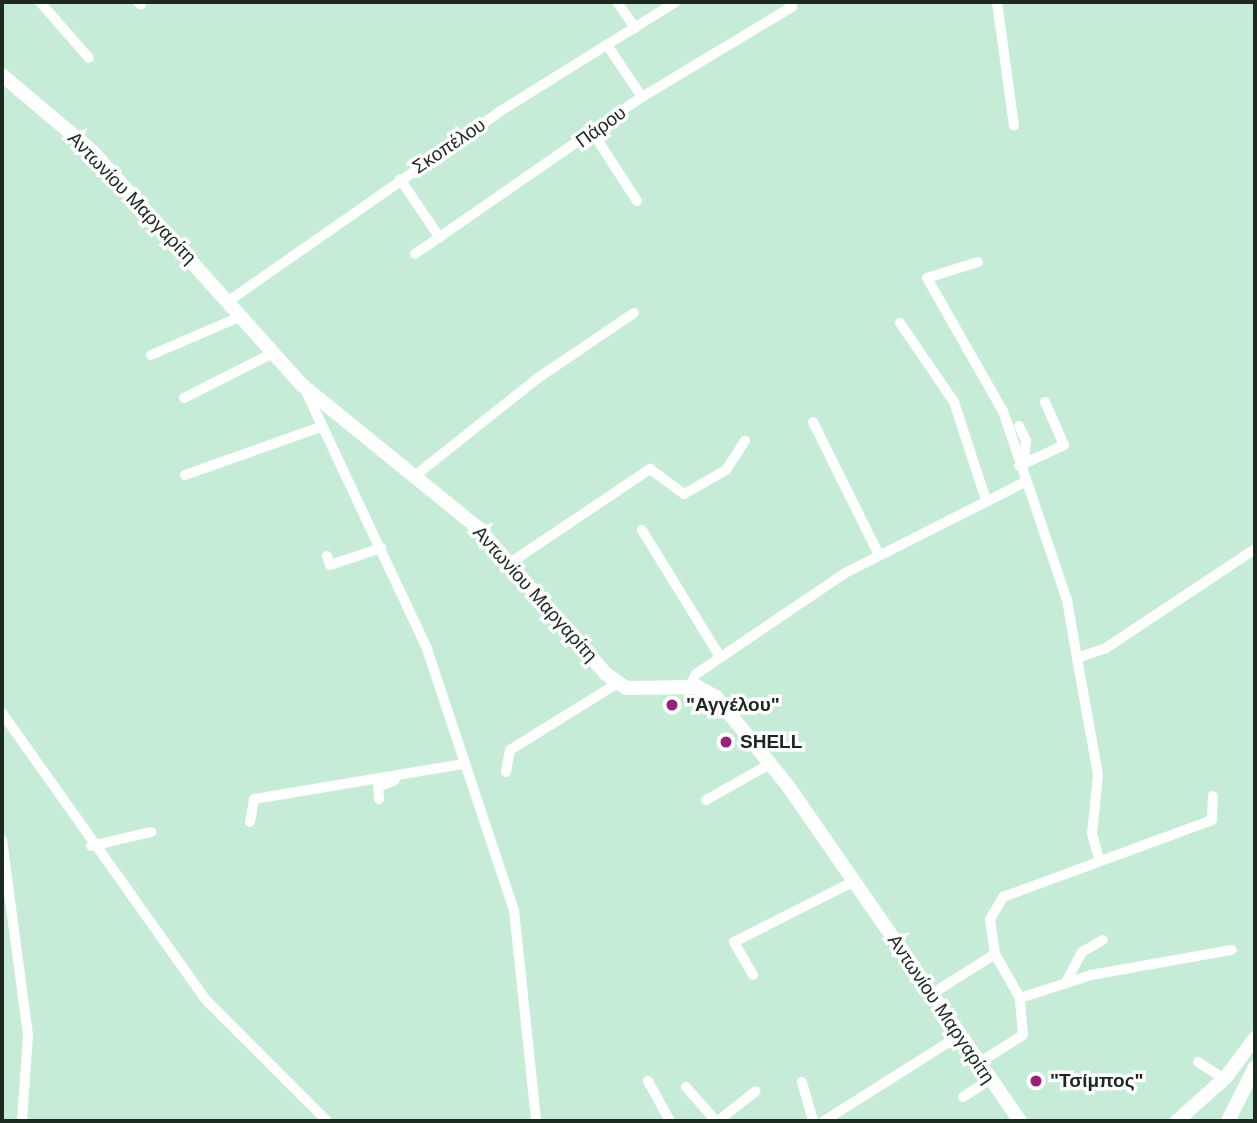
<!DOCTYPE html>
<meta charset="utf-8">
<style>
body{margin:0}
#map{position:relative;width:1257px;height:1123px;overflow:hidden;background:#c6ebd7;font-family:Arial,sans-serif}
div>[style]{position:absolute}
.street>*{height:10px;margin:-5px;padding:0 5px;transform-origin:5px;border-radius:5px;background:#fff}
.secondary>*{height:14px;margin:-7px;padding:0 7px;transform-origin:7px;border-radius:7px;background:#fff}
.dots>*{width:19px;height:19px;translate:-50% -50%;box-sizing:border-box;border:4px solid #fff;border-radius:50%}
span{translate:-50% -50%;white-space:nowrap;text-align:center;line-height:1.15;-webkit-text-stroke:7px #fff;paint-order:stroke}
.street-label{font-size:19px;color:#1b2921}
.poi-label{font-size:19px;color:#1b2921;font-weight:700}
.left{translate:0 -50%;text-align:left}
.frame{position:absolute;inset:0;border:4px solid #1b2921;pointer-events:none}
</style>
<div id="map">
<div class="street">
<i style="left:40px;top:2px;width:74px;rotate:48.8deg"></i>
<i style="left:138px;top:2px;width:4px;rotate:45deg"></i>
<i style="left:617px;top:2px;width:32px;rotate:55deg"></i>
<i style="left:997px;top:2px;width:125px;rotate:82.2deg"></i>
<i style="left:607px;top:45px;width:63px;rotate:56.1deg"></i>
<i style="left:593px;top:133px;width:81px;rotate:57.1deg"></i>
<i style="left:400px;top:179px;width:71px;rotate:55.9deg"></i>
<i style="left:415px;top:254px;width:276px;rotate:-34.7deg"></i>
<i style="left:642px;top:97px;width:175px;rotate:-31deg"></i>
<i style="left:792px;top:7px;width:6px;rotate:-121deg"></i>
<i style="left:978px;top:262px;width:53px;rotate:162.6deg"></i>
<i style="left:927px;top:278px;width:153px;rotate:60.3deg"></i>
<i style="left:1003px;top:411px;width:200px;rotate:71.3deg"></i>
<i style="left:1067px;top:600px;width:59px;rotate:80.2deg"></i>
<i style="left:1077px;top:658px;width:31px;rotate:-19deg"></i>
<i style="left:1106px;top:648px;width:179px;rotate:-33.6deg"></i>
<i style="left:230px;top:300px;width:328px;rotate:-34.9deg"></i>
<i style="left:499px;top:112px;width:208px;rotate:-31.9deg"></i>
<i style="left:900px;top:323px;width:96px;rotate:55.6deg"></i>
<i style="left:954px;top:402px;width:103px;rotate:71.9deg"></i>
<i style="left:151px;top:355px;width:99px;rotate:-23.2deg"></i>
<i style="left:303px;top:385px;width:292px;rotate:64.8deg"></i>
<i style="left:427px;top:649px;width:275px;rotate:71.6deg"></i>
<i style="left:514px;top:910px;width:212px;rotate:84deg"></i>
<i style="left:184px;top:398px;width:100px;rotate:-26.8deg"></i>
<i style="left:813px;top:422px;width:146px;rotate:63.6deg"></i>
<i style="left:1019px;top:426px;width:17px;rotate:65deg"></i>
<i style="left:1026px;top:441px;width:22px;rotate:95deg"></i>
<i style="left:1019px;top:466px;width:50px;rotate:-25deg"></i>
<i style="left:1064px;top:445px;width:47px;rotate:-113.8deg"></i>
<i style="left:185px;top:475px;width:141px;rotate:-19.5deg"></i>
<i style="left:416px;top:475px;width:156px;rotate:-38.5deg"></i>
<i style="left:538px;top:378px;width:116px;rotate:-34.1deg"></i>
<i style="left:642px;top:530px;width:149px;rotate:58.4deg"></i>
<i style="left:327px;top:556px;width:9px;rotate:72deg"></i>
<i style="left:330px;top:565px;width:54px;rotate:-18.4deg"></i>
<i style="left:510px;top:563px;width:169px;rotate:-33.9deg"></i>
<i style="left:650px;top:469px;width:42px;rotate:36.3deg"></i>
<i style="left:684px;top:494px;width:48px;rotate:-29.7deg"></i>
<i style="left:726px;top:470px;width:35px;rotate:-57deg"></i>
<i style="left:1077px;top:658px;width:119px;rotate:79.8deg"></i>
<i style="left:1098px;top:775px;width:59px;rotate:95.8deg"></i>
<i style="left:1092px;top:834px;width:25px;rotate:74deg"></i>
<i style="left:690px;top:686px;width:13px;rotate:-63deg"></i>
<i style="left:696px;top:674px;width:180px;rotate:-34.1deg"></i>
<i style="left:845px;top:573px;width:199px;rotate:-26.8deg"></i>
<i style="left:2px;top:713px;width:354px;rotate:54.6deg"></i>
<i style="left:207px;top:1001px;width:170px;rotate:45deg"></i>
<i style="left:506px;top:772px;width:22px;rotate:-80deg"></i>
<i style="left:510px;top:750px;width:127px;rotate:-31.8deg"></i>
<i style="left:379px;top:799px;width:12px;rotate:-95deg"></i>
<i style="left:378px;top:787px;width:18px;rotate:-22deg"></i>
<i style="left:706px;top:800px;width:73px;rotate:-29.4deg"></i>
<i style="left:250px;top:822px;width:23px;rotate:-80deg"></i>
<i style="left:254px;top:799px;width:213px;rotate:-9.5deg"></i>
<i style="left:2px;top:840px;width:197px;rotate:82.4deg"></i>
<i style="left:28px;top:1035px;width:86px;rotate:94deg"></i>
<i style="left:91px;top:846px;width:62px;rotate:-13.1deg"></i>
<i style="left:753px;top:975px;width:38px;rotate:-120deg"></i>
<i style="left:734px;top:942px;width:135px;rotate:-26.9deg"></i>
<i style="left:1066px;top:982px;width:34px;rotate:-62deg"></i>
<i style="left:1082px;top:952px;width:24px;rotate:-30deg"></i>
<i style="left:930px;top:995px;width:77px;rotate:-32.2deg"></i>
<i style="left:995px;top:954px;width:35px;rotate:-98deg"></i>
<i style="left:990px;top:919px;width:26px;rotate:-59deg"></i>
<i style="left:1003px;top:897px;width:223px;rotate:-20.2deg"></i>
<i style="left:1212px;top:820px;width:24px;rotate:-88deg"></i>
<i style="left:1020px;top:998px;width:75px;rotate:-17.9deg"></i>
<i style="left:1091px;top:975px;width:143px;rotate:-10.1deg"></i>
<i style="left:1198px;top:1062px;width:31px;rotate:33deg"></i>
<i style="left:977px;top:1064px;width:54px;rotate:-32.2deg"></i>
<i style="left:1023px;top:1035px;width:37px;rotate:-95deg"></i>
<i style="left:1020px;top:998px;width:51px;rotate:-119.6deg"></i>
<i style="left:648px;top:1081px;width:46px;rotate:61.2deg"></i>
<i style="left:802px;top:1082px;width:41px;rotate:74.2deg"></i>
<i style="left:686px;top:1087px;width:45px;rotate:48.6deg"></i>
<i style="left:963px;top:1097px;width:31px;rotate:-33deg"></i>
<i style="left:718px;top:1121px;width:48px;rotate:-38.3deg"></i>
<i style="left:824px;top:1121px;width:157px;rotate:-32.3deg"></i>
</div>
<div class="secondary">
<i style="left:2px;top:75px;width:118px;rotate:40.2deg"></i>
<i style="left:92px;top:151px;width:314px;rotate:48.1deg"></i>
<i style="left:302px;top:385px;width:228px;rotate:39.1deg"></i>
<i style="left:479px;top:529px;width:193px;rotate:48.8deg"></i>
<i style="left:606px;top:674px;width:24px;rotate:35deg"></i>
<i style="left:626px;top:688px;width:72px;rotate:-0.8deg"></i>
<i style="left:698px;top:687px;width:21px;rotate:29deg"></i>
<i style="left:716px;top:697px;width:114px;rotate:51deg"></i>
<i style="left:788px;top:786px;width:407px;rotate:55.3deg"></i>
<i style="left:1177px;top:1121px;width:66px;rotate:-41.9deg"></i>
<i style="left:1226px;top:1077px;width:49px;rotate:-53.4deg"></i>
<i style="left:1228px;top:1121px;width:60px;rotate:-63.4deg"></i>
</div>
<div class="dots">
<i style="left:672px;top:705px;background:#9a2079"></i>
<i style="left:726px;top:742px;background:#9a2079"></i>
<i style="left:1036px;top:1081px;background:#9a2079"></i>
</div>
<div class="street-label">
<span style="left:601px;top:127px;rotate:-36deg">Πάρου</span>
<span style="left:449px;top:146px;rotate:-34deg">Σκοπέλου</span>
<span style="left:132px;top:198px;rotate:46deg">Αντωνίου Μαργαρίτη</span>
<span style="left:535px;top:594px;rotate:48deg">Αντωνίου Μαργαρίτη</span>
<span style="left:941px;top:1009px;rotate:56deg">Αντωνίου Μαργαρίτη</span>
</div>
<div class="poi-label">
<span class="left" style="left:686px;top:705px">"Αγγέλου"</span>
<span class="left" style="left:740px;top:742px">SHELL</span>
<span class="left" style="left:1050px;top:1081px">"Τσίμπος"</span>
</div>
<div class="frame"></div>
</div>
